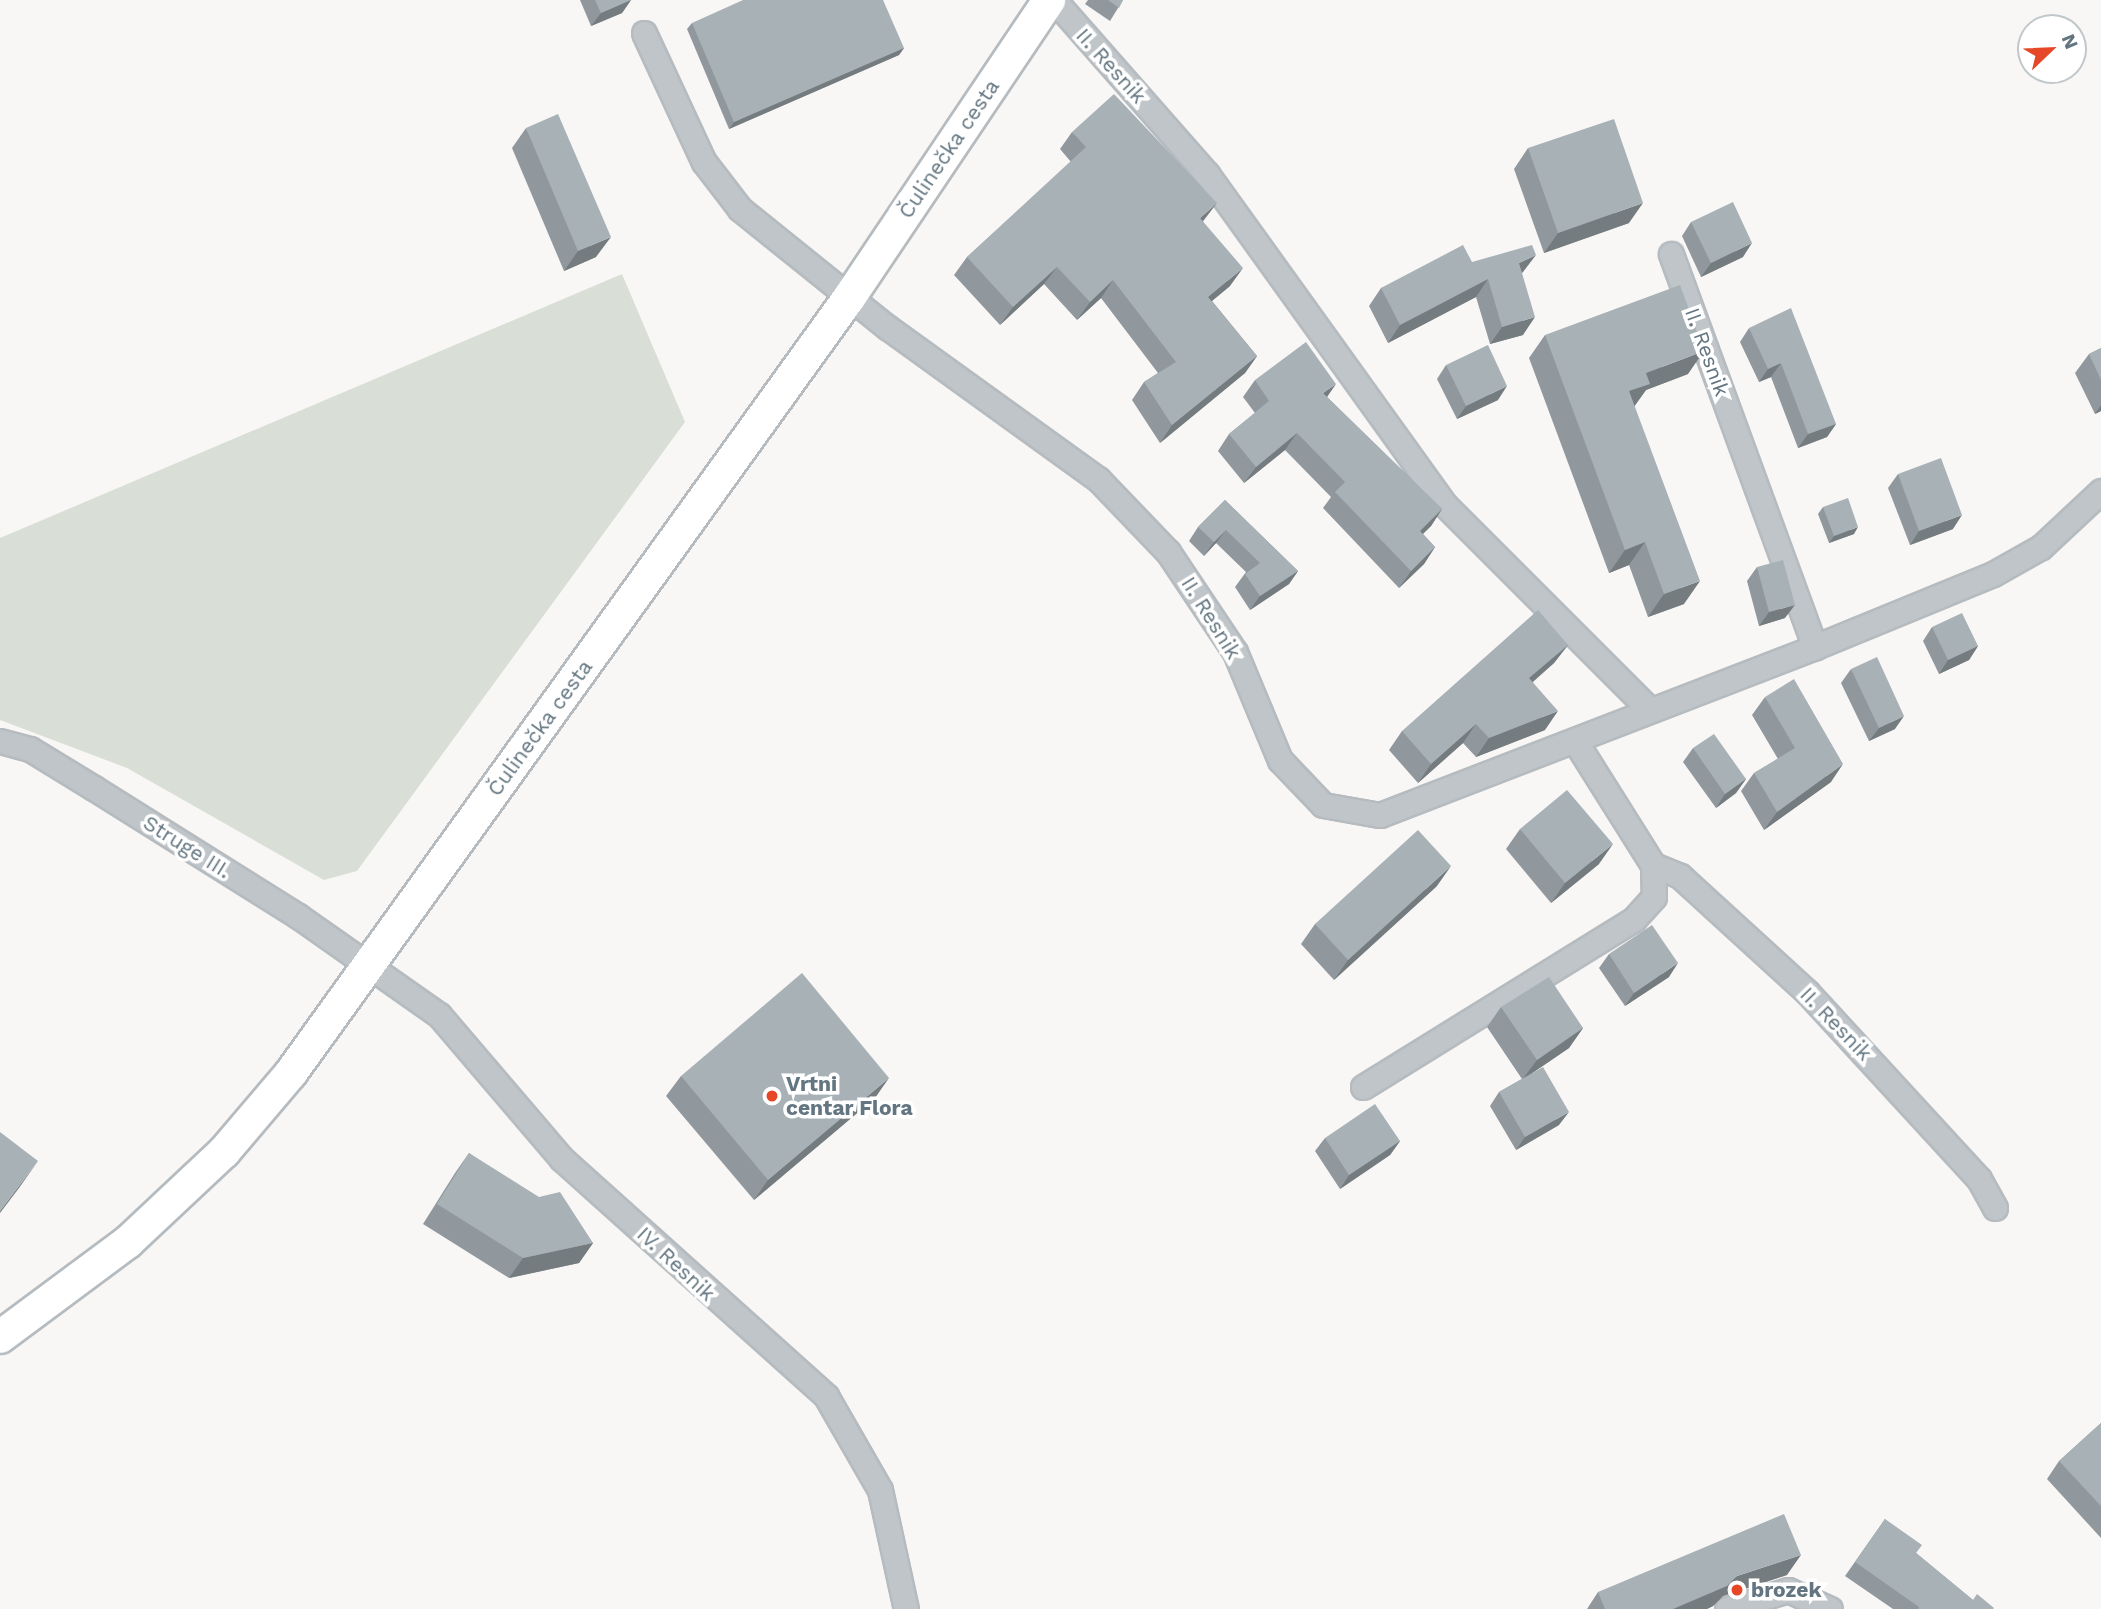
<!DOCTYPE html>
<meta charset="utf-8">
<style>
body{margin:0}
#map{position:relative;width:2101px;height:1609px;overflow:hidden;background:#f8f7f5;font-family:"Work Sans",sans-serif}
div>[style]{position:absolute}
.green>*{inset:0;background:#d9dfd6}
.roads{filter:drop-shadow(2px 0 #b5bbbf) drop-shadow(-2px 0 #b5bbbf) drop-shadow(0 2px #b5bbbf) drop-shadow(0 -2px #b5bbbf)}
.street>*{height:23px;margin:-11.5px;padding:0 11.5px;transform-origin:11.5px;border-radius:11.5px;background:#c0c5c9}
.secondary>*{height:32px;margin:-16px;padding:0 16px;transform-origin:16px;border-radius:16px;background:#fff}
.wall>*{inset:0;background:#90989d}
.shaded-wall>*{inset:0;background:#757c7f}
.building>*{inset:0;background:#a7b1b6}
.dots>*{width:19px;height:19px;translate:-50% -50%;box-sizing:border-box;border:4px solid #fff;border-radius:50%}
span{translate:-50% -50%;white-space:nowrap;text-align:center;line-height:1.15;-webkit-text-stroke:7px #fff;paint-order:stroke}
.street-label{font-size:21px;color:#627580}
.poi-label{font-size:21px;color:#627580;font-weight:700}
.left{translate:0 -50%;text-align:left}
.north{position:absolute;left:2017px;top:14px;width:70px;height:70px;box-sizing:border-box;background:#fff;border:2px solid #c0c8cc;border-radius:50%;rotate:67deg;font-size:19px;font-weight:700;line-height:28px;text-align:center;color:#627580}
.north::after{content:'';display:block;margin:auto;width:24px;height:32px;background:#e54727;clip-path:polygon(50% 0,100% 100%,50% 72%,0 100%)}
</style>
<div id="map">
<div class="green">
<i style="clip-path:polygon(622px 274px,685px 422px,357px 871px,324px 880px,127px 768px,0 720px,0 538px)"></i>
</div>
<div class="roads">
<div class="street">
<i style="left:1054px;top:0;width:232px;rotate:48.7deg"></i>
<i style="left:1207px;top:174px;width:406px;rotate:54.3deg"></i>
<i style="left:1444px;top:504px;width:291px;rotate:45deg"></i>
<i style="left:644px;top:33px;width:142px;rotate:65.1deg"></i>
<i style="left:704px;top:162px;width:59px;rotate:52.5deg"></i>
<i style="left:740px;top:209px;width:189px;rotate:38.8deg"></i>
<i style="left:887px;top:327px;width:260px;rotate:35.8deg"></i>
<i style="left:1098px;top:479px;width:101px;rotate:46.2deg"></i>
<i style="left:1168px;top:552px;width:120px;rotate:56.2deg"></i>
<i style="left:1235px;top:652px;width:117px;rotate:67.4deg"></i>
<i style="left:1280px;top:760px;width:62px;rotate:46.3deg"></i>
<i style="left:1323px;top:805px;width:58px;rotate:10deg"></i>
<i style="left:1380px;top:815px;width:466px;rotate:-21.1deg"></i>
<i style="left:1815px;top:647px;width:192px;rotate:-22.3deg"></i>
<i style="left:1993px;top:574px;width:55px;rotate:-29.4deg"></i>
<i style="left:2041px;top:547px;width:82px;rotate:-43deg"></i>
<i style="left:1671px;top:254px;width:419px;rotate:69.9deg"></i>
<i style="left:0;top:741px;width:31px;rotate:15deg"></i>
<i style="left:30px;top:749px;width:75px;rotate:31.4deg"></i>
<i style="left:94px;top:788px;width:241px;rotate:32.1deg"></i>
<i style="left:298px;top:916px;width:172px;rotate:35.1deg"></i>
<i style="left:439px;top:1015px;width:189px;rotate:49.5deg"></i>
<i style="left:562px;top:1159px;width:355px;rotate:41.9deg"></i>
<i style="left:826px;top:1396px;width:108px;rotate:60.1deg"></i>
<i style="left:880px;top:1490px;width:122px;rotate:77.7deg"></i>
<i style="left:1575px;top:741px;width:146px;rotate:57.8deg"></i>
<i style="left:1653px;top:865px;width:29px;rotate:22deg"></i>
<i style="left:1680px;top:876px;width:172px;rotate:42.4deg"></i>
<i style="left:1807px;top:992px;width:254px;rotate:47.4deg"></i>
<i style="left:1979px;top:1179px;width:33px;rotate:61deg"></i>
<i style="left:1363px;top:1087px;width:319px;rotate:-31.8deg"></i>
<i style="left:1634px;top:919px;width:30px;rotate:-48deg"></i>
<i style="left:1654px;top:897px;width:32px;rotate:-92deg"></i>
<i style="left:1727px;top:1609px;width:64px;rotate:-17.3deg"></i>
<i style="left:1788px;top:1590px;width:46px;rotate:24.3deg"></i>
</div>
<div class="secondary">
<i style="left:0;top:1337px;width:159px;rotate:-36.6deg"></i>
<i style="left:128px;top:1242px;width:132px;rotate:-43.2deg"></i>
<i style="left:224px;top:1152px;width:104px;rotate:-49.7deg"></i>
<i style="left:291px;top:1073px;width:955px;rotate:-54.25deg"></i>
<i style="left:849px;top:298px;width:359px;rotate:-56.1deg"></i>
</div>
</div>
<div class="wall">
<i style="clip-path:polygon(580px 0,631px 0,622px 13px,591px 26px)"></i>
<i style="clip-path:polygon(1088px 0,1123px 0,1110px 21px,1085px 4px)"></i>
<i style="clip-path:polygon(692px 23px,904px 48px,899px 55px,729px 129px,687px 29px)"></i>
<i style="clip-path:polygon(526px 128px,596px 257px,564px 271px,512px 148px)"></i>
<i style="clip-path:polygon(1072px 132px,1203px 221px,1230px 286px,1212px 301px,1257px 356px,1245px 373px,1160px 443px,1132px 400px,1144px 382px,1158px 373px,1101px 298px,1077px 320px,1044px 284px,1000px 325px,954px 275px,967px 257px,1071px 162px,1060px 149px)"></i>
<i style="clip-path:polygon(1528px 148px,1629px 223px,1544px 253px,1514px 169px)"></i>
<i style="clip-path:polygon(1691px 222px,1743px 257px,1701px 277px,1682px 236px)"></i>
<i style="clip-path:polygon(1472px 262px,1523px 272px,1522px 273px,1523px 335px,1490px 344px,1476px 297px,1388px 343px,1369px 306px,1381px 288px)"></i>
<i style="clip-path:polygon(1749px 328px,1836px 424px,1827px 437px,1798px 448px,1771px 377px,1759px 382px,1740px 342px)"></i>
<i style="clip-path:polygon(1545px 335px,1688px 374px,1646px 390px,1634px 406px,1684px 604px,1648px 617px,1629px 565px,1609px 573px,1529px 358px)"></i>
<i style="clip-path:polygon(2101px 348px,2101px 411px,2095px 414px,2075px 373px,2089px 354px)"></i>
<i style="clip-path:polygon(1446px 365px,1498px 400px,1457px 419px,1437px 379px)"></i>
<i style="clip-path:polygon(1255px 380px,1327px 397px,1442px 509px,1431px 526px,1423px 534px,1435px 547px,1424px 564px,1399px 588px,1323px 508px,1331px 497px,1285px 450px,1244px 483px,1218px 451px,1229px 434px,1255px 413px,1243px 397px)"></i>
<i style="clip-path:polygon(1898px 474px,1953px 529px,1910px 545px,1888px 488px)"></i>
<i style="clip-path:polygon(1225px 500px,1298px 571px,1289px 584px,1250px 610px,1235px 587px,1246px 572px,1216px 543px,1204px 556px,1189px 541px,1198px 527px)"></i>
<i style="clip-path:polygon(1823px 507px,1854px 534px,1829px 543px,1818px 514px)"></i>
<i style="clip-path:polygon(1757px 567px,1785px 618px,1759px 626px,1747px 581px)"></i>
<i style="clip-path:polygon(1932px 627px,1978px 646px,1969px 660px,1939px 674px,1923px 641px)"></i>
<i style="clip-path:polygon(1568px 645px,1554px 663px,1533px 682px,1545px 730px,1476px 757px,1463px 743px,1418px 783px,1389px 750px,1402px 731px)"></i>
<i style="clip-path:polygon(1851px 669px,1895px 729px,1869px 741px,1841px 683px)"></i>
<i style="clip-path:polygon(1765px 697px,1831px 782px,1764px 830px,1741px 791px,1754px 773px,1778px 759px,1752px 715px)"></i>
<i style="clip-path:polygon(1693px 748px,1746px 779px,1736px 793px,1716px 808px,1683px 762px)"></i>
<i style="clip-path:polygon(1520px 829px,1599px 864px,1551px 903px,1506px 849px)"></i>
<i style="clip-path:polygon(1437px 886px,1334px 980px,1301px 944px,1315px 924px)"></i>
<i style="clip-path:polygon(1609px 954px,1669px 977px,1625px 1006px,1599px 968px)"></i>
<i style="clip-path:polygon(1501px 1007px,1583px 1028px,1569px 1048px,1531px 1074px,1559px 1125px,1516px 1150px,1490px 1106px,1499px 1092px,1522px 1079px,1487px 1027px)"></i>
<i style="clip-path:polygon(681px 1076px,875px 1098px,754px 1200px,666px 1096px)"></i>
<i style="clip-path:polygon(1325px 1138px,1400px 1141px,1390px 1155px,1340px 1189px,1315px 1151px)"></i>
<i style="clip-path:polygon(469px 1153px,593px 1243px,579px 1263px,509px 1278px,423px 1224px,455px 1173px)"></i>
<i style="clip-path:polygon(2101px 1423px,2101px 1538px,2047px 1479px,2059px 1461px)"></i>
<i style="clip-path:polygon(1885px 1519px,1916px 1553px,1973px 1600px,1993px 1609px,1893px 1609px,1845px 1576px)"></i>
<i style="clip-path:polygon(1787px 1575px,1723px 1596px,1713px 1606px,1707px 1609px,1587px 1609px,1598px 1592px)"></i>
</div>
<div class="shaded-wall">
<i style="clip-path:polygon(631px 0,622px 13px,591px 26px,601px 13px)"></i>
<i style="clip-path:polygon(904px 48px,899px 55px,729px 129px,734px 122px)"></i>
<i style="clip-path:polygon(1217px 203px,1204px 220px,1188px 235px,1200px 218px)"></i>
<i style="clip-path:polygon(1643px 203px,1629px 223px,1544px 253px,1558px 233px)"></i>
<i style="clip-path:polygon(611px 237px,596px 257px,564px 271px,578px 251px)"></i>
<i style="clip-path:polygon(1752px 243px,1743px 257px,1701px 277px,1711px 263px)"></i>
<i style="clip-path:polygon(1536px 255px,1523px 272px,1506px 281px,1519px 263px)"></i>
<i style="clip-path:polygon(1057px 267px,1044px 284px,1000px 325px,1013px 307px)"></i>
<i style="clip-path:polygon(1243px 268px,1230px 286px,1196px 314px,1208px 297px)"></i>
<i style="clip-path:polygon(1488px 279px,1476px 297px,1388px 343px,1400px 325px)"></i>
<i style="clip-path:polygon(1113px 280px,1101px 298px,1077px 320px,1090px 302px)"></i>
<i style="clip-path:polygon(1535px 317px,1523px 335px,1490px 344px,1502px 327px)"></i>
<i style="clip-path:polygon(1704px 351px,1688px 374px,1646px 390px,1634px 407px,1629px 391px,1646px 373px)"></i>
<i style="clip-path:polygon(1257px 356px,1245px 373px,1160px 443px,1172px 425px)"></i>
<i style="clip-path:polygon(1781px 363px,1771px 377px,1759px 382px,1768px 369px)"></i>
<i style="clip-path:polygon(1336px 384px,1325px 400px,1323px 393px)"></i>
<i style="clip-path:polygon(1507px 386px,1498px 400px,1457px 419px,1466px 406px)"></i>
<i style="clip-path:polygon(2101px 405px,2101px 411px,2095px 414px)"></i>
<i style="clip-path:polygon(1836px 424px,1827px 437px,1798px 448px,1808px 434px)"></i>
<i style="clip-path:polygon(1297px 433px,1285px 450px,1244px 483px,1256px 467px)"></i>
<i style="clip-path:polygon(1442px 509px,1431px 526px,1408px 548px,1420px 531px)"></i>
<i style="clip-path:polygon(1962px 515px,1953px 529px,1910px 545px,1919px 531px)"></i>
<i style="clip-path:polygon(1858px 527px,1854px 534px,1829px 543px,1834px 536px)"></i>
<i style="clip-path:polygon(1226px 530px,1216px 543px,1204px 556px,1214px 542px)"></i>
<i style="clip-path:polygon(1645px 542px,1629px 565px,1609px 573px,1625px 550px)"></i>
<i style="clip-path:polygon(1435px 547px,1424px 564px,1399px 588px,1411px 571px)"></i>
<i style="clip-path:polygon(1298px 571px,1289px 584px,1250px 610px,1260px 596px)"></i>
<i style="clip-path:polygon(1700px 581px,1684px 604px,1648px 617px,1664px 594px)"></i>
<i style="clip-path:polygon(1795px 605px,1785px 618px,1759px 626px,1769px 612px)"></i>
<i style="clip-path:polygon(1568px 645px,1554px 663px,1516px 696px,1529px 678px)"></i>
<i style="clip-path:polygon(1978px 646px,1969px 660px,1939px 674px,1948px 660px)"></i>
<i style="clip-path:polygon(1558px 711px,1545px 730px,1476px 757px,1489px 738px)"></i>
<i style="clip-path:polygon(1904px 716px,1895px 729px,1869px 741px,1879px 728px)"></i>
<i style="clip-path:polygon(1476px 724px,1463px 743px,1418px 783px,1431px 764px)"></i>
<i style="clip-path:polygon(1843px 764px,1831px 782px,1764px 830px,1777px 812px)"></i>
<i style="clip-path:polygon(1746px 779px,1736px 793px,1716px 808px,1725px 794px)"></i>
<i style="clip-path:polygon(1613px 844px,1599px 864px,1551px 903px,1565px 883px)"></i>
<i style="clip-path:polygon(1451px 866px,1437px 886px,1334px 980px,1348px 960px)"></i>
<i style="clip-path:polygon(1678px 963px,1669px 977px,1625px 1006px,1634px 993px)"></i>
<i style="clip-path:polygon(1583px 1028px,1569px 1048px,1522px 1080px,1537px 1060px)"></i>
<i style="clip-path:polygon(889px 1078px,875px 1098px,754px 1200px,768px 1180px)"></i>
<i style="clip-path:polygon(1569px 1112px,1559px 1125px,1516px 1150px,1525px 1137px)"></i>
<i style="clip-path:polygon(1400px 1141px,1390px 1155px,1340px 1189px,1349px 1175px)"></i>
<i style="clip-path:polygon(38px 1161px,19px 1188px,0 1213px,0 1211px)"></i>
<i style="clip-path:polygon(593px 1243px,579px 1263px,509px 1278px,523px 1258px)"></i>
<i style="clip-path:polygon(1801px 1555px,1787px 1575px,1723px 1596px,1713px 1606px,1707px 1609px,1673px 1609px,1737px 1576px)"></i>
</div>
<div class="building">
<i style="clip-path:polygon(595px 0,631px 0,601px 13px)"></i>
<i style="clip-path:polygon(743px 0,883px 0,904px 48px,734px 122px,692px 23px)"></i>
<i style="clip-path:polygon(1108px 0,1123px 0,1119px 8px)"></i>
<i style="clip-path:polygon(1114px 94px,1217px 203px,1200px 218px,1243px 268px,1208px 297px,1257px 356px,1172px 425px,1144px 382px,1176px 362px,1113px 280px,1090px 302px,1057px 267px,1013px 307px,967px 257px,1086px 147px,1072px 132px)"></i>
<i style="clip-path:polygon(558px 114px,611px 237px,578px 251px,526px 128px)"></i>
<i style="clip-path:polygon(1614px 119px,1643px 203px,1558px 233px,1528px 148px)"></i>
<i style="clip-path:polygon(1733px 202px,1752px 243px,1711px 263px,1691px 222px)"></i>
<i style="clip-path:polygon(1463px 245px,1472px 262px,1532px 245px,1536px 255px,1519px 263px,1535px 317px,1502px 327px,1488px 279px,1400px 325px,1381px 288px)"></i>
<i style="clip-path:polygon(1680px 285px,1704px 351px,1646px 373px,1650px 384px,1629px 391px,1700px 581px,1664px 594px,1645px 542px,1625px 550px,1545px 335px)"></i>
<i style="clip-path:polygon(1791px 308px,1836px 424px,1808px 434px,1781px 363px,1768px 369px,1749px 328px)"></i>
<i style="clip-path:polygon(1306px 342px,1336px 384px,1323px 393px,1442px 509px,1420px 531px,1435px 547px,1411px 571px,1335px 492px,1345px 482px,1297px 433px,1256px 467px,1229px 434px,1269px 401px,1255px 380px)"></i>
<i style="clip-path:polygon(1488px 345px,1507px 386px,1466px 406px,1446px 365px)"></i>
<i style="clip-path:polygon(2101px 348px,2101px 380px,2089px 354px)"></i>
<i style="clip-path:polygon(1941px 458px,1962px 515px,1919px 531px,1898px 474px)"></i>
<i style="clip-path:polygon(1848px 498px,1858px 527px,1834px 536px,1823px 507px)"></i>
<i style="clip-path:polygon(1225px 500px,1298px 571px,1260px 596px,1245px 574px,1260px 563px,1226px 530px,1214px 542px,1198px 527px)"></i>
<i style="clip-path:polygon(1783px 560px,1795px 605px,1769px 612px,1757px 567px)"></i>
<i style="clip-path:polygon(1538px 610px,1568px 645px,1529px 678px,1558px 711px,1489px 738px,1476px 724px,1431px 764px,1402px 731px)"></i>
<i style="clip-path:polygon(1962px 613px,1978px 646px,1948px 660px,1932px 627px)"></i>
<i style="clip-path:polygon(1877px 657px,1904px 716px,1879px 728px,1851px 669px)"></i>
<i style="clip-path:polygon(1794px 679px,1843px 764px,1777px 812px,1754px 773px,1795px 748px,1765px 697px)"></i>
<i style="clip-path:polygon(1714px 734px,1746px 779px,1725px 794px,1693px 748px)"></i>
<i style="clip-path:polygon(1567px 790px,1613px 844px,1565px 883px,1520px 829px)"></i>
<i style="clip-path:polygon(1418px 830px,1451px 866px,1348px 960px,1315px 924px)"></i>
<i style="clip-path:polygon(1652px 925px,1678px 963px,1634px 993px,1609px 954px)"></i>
<i style="clip-path:polygon(802px 973px,889px 1078px,768px 1180px,681px 1076px)"></i>
<i style="clip-path:polygon(1549px 977px,1583px 1028px,1537px 1060px,1501px 1007px)"></i>
<i style="clip-path:polygon(1543px 1067px,1569px 1112px,1525px 1137px,1499px 1092px)"></i>
<i style="clip-path:polygon(1375px 1104px,1400px 1141px,1349px 1175px,1325px 1138px)"></i>
<i style="clip-path:polygon(0 1132px,38px 1161px,0 1211px)"></i>
<i style="clip-path:polygon(469px 1153px,539px 1197px,560px 1192px,593px 1243px,523px 1258px,437px 1204px)"></i>
<i style="clip-path:polygon(2101px 1423px,2101px 1506px,2059px 1461px)"></i>
<i style="clip-path:polygon(1784px 1514px,1801px 1555px,1737px 1576px,1727px 1586px,1673px 1609px,1605px 1609px,1598px 1592px)"></i>
<i style="clip-path:polygon(1885px 1519px,1922px 1545px,1916px 1553px,1973px 1600px,1977px 1594px,1994px 1608px,1993px 1609px,1918px 1609px,1919px 1607px,1855px 1562px)"></i>
</div>
<div class="dots">
<i style="left:772px;top:1096px;background:#e54727"></i>
<i style="left:1737px;top:1590px;background:#e54727"></i>
</div>
<div class="street-label">
<span style="left:1111px;top:66px;rotate:48deg">II. Resnik</span>
<span style="left:949px;top:149px;rotate:-56deg">Čulinečka cesta</span>
<span style="left:1707px;top:352px;rotate:70deg">II. Resnik</span>
<span style="left:1211px;top:618px;rotate:58deg">II. Resnik</span>
<span style="left:540px;top:728px;rotate:-54deg">Čulinečka cesta</span>
<span style="left:187px;top:847px;rotate:32deg">Struge III.</span>
<span style="left:1836px;top:1024px;rotate:46deg">II. Resnik</span>
<span style="left:676px;top:1264px;rotate:43deg">IV. Resnik</span>
</div>
<div class="poi-label">
<span class="left" style="left:786px;top:1096px">Vrtni<br>centar Flora</span>
<span class="left" style="left:1751px;top:1590px">brozek</span>
</div>
<div class="north">N</div>
</div>
